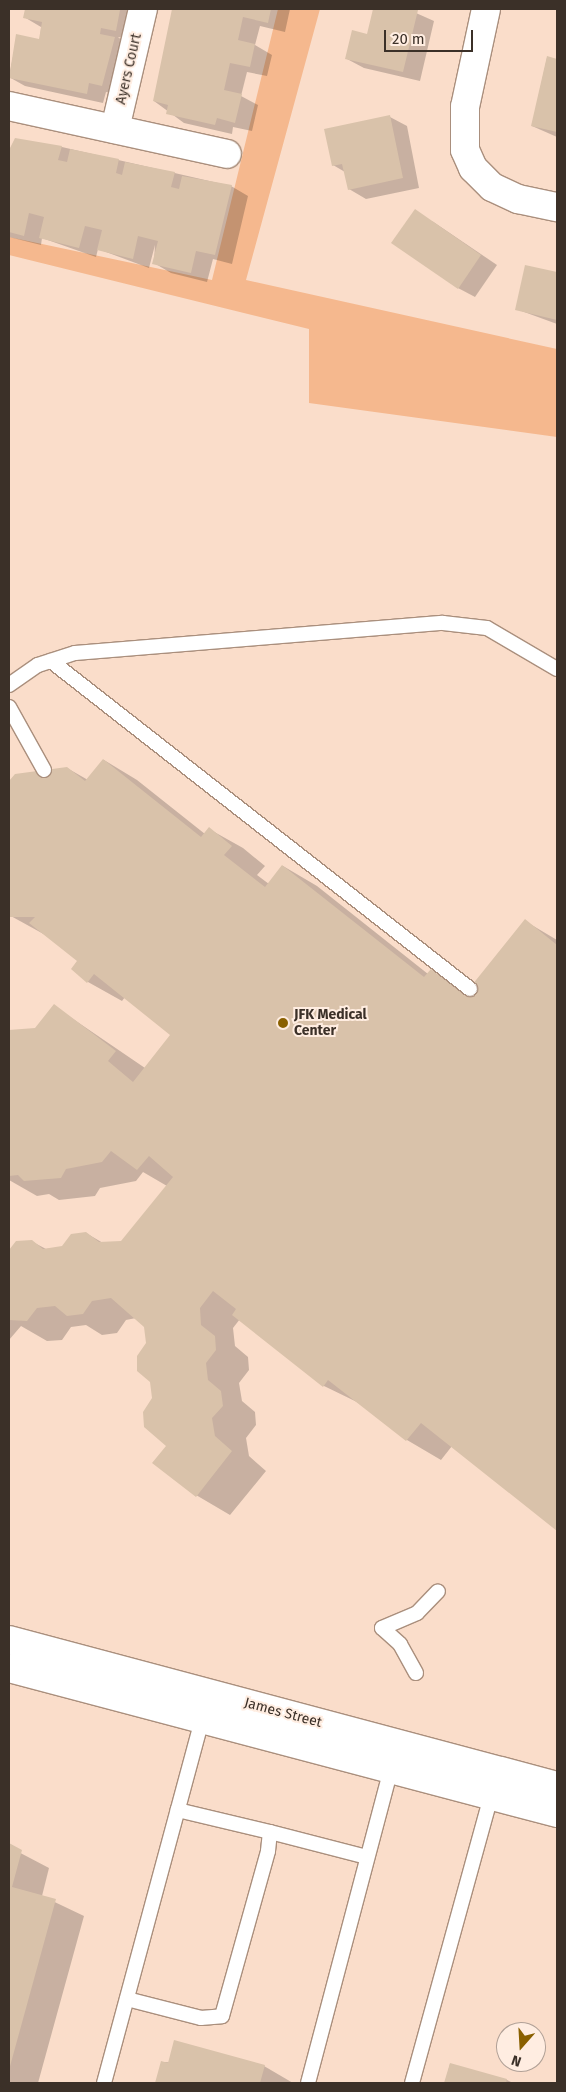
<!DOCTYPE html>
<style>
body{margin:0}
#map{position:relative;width:566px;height:2092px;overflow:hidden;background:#faddca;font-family:"Fira Sans",sans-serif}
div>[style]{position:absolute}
.green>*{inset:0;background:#f5b88e}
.shadow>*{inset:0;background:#0003}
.building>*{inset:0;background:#d9c2aa}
.roads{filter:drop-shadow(1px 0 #aa8f7d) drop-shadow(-1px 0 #aa8f7d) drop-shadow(0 1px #aa8f7d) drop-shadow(0 -1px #aa8f7d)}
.service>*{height:14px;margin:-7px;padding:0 7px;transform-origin:7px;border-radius:7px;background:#fff}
.minor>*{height:28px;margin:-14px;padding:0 14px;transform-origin:14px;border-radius:14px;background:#fff}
.tertiary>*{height:28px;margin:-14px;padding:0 14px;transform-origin:14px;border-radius:14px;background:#fff}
.dots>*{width:14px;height:14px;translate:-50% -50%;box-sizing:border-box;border:2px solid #ffede1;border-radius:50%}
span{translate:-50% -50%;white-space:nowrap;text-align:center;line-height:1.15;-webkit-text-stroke:4px #ffede1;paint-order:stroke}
.street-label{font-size:14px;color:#3b3028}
.poi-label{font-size:14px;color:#3b3028;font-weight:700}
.left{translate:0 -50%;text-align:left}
.frame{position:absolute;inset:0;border:10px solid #3b3028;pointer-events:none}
.north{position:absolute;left:496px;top:2022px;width:50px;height:50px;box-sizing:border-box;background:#ffede1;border:1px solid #b1a197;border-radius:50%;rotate:199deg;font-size:14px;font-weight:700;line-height:20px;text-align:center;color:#3b3028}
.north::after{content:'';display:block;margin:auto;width:18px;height:22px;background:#8a6000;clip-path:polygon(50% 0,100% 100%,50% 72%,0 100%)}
.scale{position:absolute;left:384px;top:30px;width:89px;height:22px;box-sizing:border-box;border:2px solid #3b3028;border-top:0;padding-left:6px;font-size:15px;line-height:18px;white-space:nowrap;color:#3b3028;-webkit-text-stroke:4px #ffede1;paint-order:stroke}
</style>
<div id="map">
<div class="green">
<i style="clip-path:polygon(278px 9px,320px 9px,246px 280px,557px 349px,557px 437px,309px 403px,309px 329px,9px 255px,9px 237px,212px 280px)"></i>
</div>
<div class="shadow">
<i style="clip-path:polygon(26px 9px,139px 9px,132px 39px,118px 37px,131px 48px,119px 95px,106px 92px,103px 103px,25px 86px,9px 77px,17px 36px,40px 40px,41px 27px,24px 17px)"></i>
<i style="clip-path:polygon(174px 9px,290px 9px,285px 32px,260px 26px,255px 45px,272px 55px,267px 76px,247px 72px,241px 96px,258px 105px,252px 131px,233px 127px,232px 134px,184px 123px,154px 101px)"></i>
<i style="clip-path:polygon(374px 9px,407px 9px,434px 21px,420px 81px,364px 68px,347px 59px,368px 35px)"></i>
<i style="clip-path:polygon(547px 58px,557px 60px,557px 137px,532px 126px)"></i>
<i style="clip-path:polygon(390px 117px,407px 126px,419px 188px,366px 199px,349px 189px,345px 172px,333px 165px)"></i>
<i style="clip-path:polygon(62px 147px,231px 186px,248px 196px,232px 264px,213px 259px,207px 282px,171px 273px,154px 263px,155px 245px,149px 268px,98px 249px,96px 257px,42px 238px,41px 245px,9px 237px,9px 151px)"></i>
<i style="clip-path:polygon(432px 221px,497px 265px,475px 297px,458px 288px)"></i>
<i style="clip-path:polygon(526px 266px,557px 273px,557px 324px,516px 309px)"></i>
<i style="clip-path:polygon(104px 760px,137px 780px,205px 834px,209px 829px,243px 848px,265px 866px,257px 875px,269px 884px,283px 866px,317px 886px,428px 974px,431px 971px,468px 993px,525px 921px,557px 940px,557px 1530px,452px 1446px,441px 1460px,407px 1440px,359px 1403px,324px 1386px,240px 1319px,233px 1328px,235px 1346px,248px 1357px,249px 1370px,239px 1383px,242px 1401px,255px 1412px,256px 1425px,246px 1438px,249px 1456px,266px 1471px,230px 1515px,196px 1495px,167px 1446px,153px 1399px,145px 1326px,136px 1318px,126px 1320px,117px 1333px,102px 1335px,86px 1325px,71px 1327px,62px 1340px,47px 1341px,21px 1326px,9px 1340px,9px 1252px,16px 1242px,31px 1241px,46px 1249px,62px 1247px,86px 1233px,103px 1243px,122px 1242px,167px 1186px,143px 1172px,136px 1181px,100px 1188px,95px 1196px,59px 1200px,49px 1194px,37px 1196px,9px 1180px,9px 1032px,36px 1030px,54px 1006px,145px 1068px,172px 1035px,125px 997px,122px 1001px,88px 982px,72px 969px,78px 960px,49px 937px,9px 915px,9px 783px,15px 775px,67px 768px,88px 780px)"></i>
<i style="clip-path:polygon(9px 1847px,49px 1868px,42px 1896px,84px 1916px,38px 2083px,9px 2083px)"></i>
<i style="clip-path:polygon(162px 2062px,264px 2066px,293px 2083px,156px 2083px)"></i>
<i style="clip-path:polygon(450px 2064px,507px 2080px,513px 2083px,445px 2083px)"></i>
</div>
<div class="building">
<i style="clip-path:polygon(25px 9px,120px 10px,116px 31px,101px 28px,100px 34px,115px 37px,102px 86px,89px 83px,87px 94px,9px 78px,16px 34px,39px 39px,42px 22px,23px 18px)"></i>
<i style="clip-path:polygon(172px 9px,271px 9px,268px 23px,243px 17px,238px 40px,255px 44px,250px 67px,230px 63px,224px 90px,242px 94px,235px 123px,217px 118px,215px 125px,166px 114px,168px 105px,153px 101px)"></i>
<i style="clip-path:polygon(373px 9px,418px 10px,403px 72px,345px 59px,352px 30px,367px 34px)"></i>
<i style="clip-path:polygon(547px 56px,557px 59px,557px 132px,531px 126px)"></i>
<i style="clip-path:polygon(390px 115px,403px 178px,348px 190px,342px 164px,332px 166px,324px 129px)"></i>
<i style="clip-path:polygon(15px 138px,62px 146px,58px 160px,67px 162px,70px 149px,119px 159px,116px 173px,122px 175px,125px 162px,175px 172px,171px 187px,179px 189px,182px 176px,232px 185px,215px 255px,196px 251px,191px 273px,152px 264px,158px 241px,138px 236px,133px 259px,97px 250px,102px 230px,85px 226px,79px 248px,39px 238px,44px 217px,29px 213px,24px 236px,9px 232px,9px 150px)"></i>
<i style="clip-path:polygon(415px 209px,481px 255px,458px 289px,391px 243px)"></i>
<i style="clip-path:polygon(525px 265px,557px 272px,557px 320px,515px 310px)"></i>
<i style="clip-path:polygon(103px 759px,201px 837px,209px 827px,232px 846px,224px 855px,265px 887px,282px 865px,424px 977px,431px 969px,464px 995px,525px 919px,557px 945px,557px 1531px,421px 1423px,406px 1441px,328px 1380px,323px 1387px,232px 1315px,236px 1309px,213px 1291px,200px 1308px,201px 1325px,215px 1336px,216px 1350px,206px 1363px,208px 1380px,221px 1391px,223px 1406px,212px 1418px,215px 1436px,232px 1451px,196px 1497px,152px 1463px,166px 1446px,144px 1427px,143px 1412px,152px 1398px,150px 1382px,137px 1371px,137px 1356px,146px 1343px,144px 1327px,111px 1298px,92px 1301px,83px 1314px,67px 1316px,55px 1306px,37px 1308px,27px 1321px,9px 1320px,9px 1250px,16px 1241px,32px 1240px,43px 1249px,62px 1246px,71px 1234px,86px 1232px,99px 1242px,121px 1241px,173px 1177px,149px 1156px,137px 1170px,111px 1151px,102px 1162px,66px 1169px,61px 1178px,24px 1181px,18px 1175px,9px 1176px,9px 1030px,35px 1028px,54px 1004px,116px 1051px,108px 1061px,133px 1082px,170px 1035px,94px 974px,87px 983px,71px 969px,77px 961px,29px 923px,35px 917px,9px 917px,9px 781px,15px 774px,67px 767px,85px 781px)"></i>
<i style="clip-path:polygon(9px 1843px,22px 1850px,12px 1887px,56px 1899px,9px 2070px)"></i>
<i style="clip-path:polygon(174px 2040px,265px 2065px,260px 2083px,155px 2083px,161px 2061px,168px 2063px)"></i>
<i style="clip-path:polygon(450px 2063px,507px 2079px,506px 2083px,444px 2083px)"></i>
</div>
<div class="roads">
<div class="service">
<i style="left:51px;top:661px;width:532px;rotate:38.05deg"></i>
<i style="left:9px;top:685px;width:35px;rotate:-35deg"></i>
<i style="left:38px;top:665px;width:39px;rotate:-18deg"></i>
<i style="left:75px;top:653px;width:369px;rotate:-4.7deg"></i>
<i style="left:443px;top:623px;width:44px;rotate:6.5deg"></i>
<i style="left:487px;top:628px;width:81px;rotate:30.4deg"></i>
<i style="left:9px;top:707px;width:72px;rotate:60.9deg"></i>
<i style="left:416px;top:1673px;width:33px;rotate:-119deg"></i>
<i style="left:400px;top:1644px;width:24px;rotate:-138deg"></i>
<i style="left:382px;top:1628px;width:38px;rotate:-23deg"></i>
<i style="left:417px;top:1613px;width:30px;rotate:-46deg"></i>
<i style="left:270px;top:1832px;width:100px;rotate:14.5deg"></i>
<i style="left:127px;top:1999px;width:76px;rotate:14.4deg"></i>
<i style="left:201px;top:2018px;width:21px;rotate:-5deg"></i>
<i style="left:222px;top:2016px;width:171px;rotate:-74.4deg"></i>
<i style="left:268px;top:1851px;width:19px;rotate:-84deg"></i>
<i style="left:270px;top:1832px;width:95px;rotate:-166.6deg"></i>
<i style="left:104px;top:2083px;width:376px;rotate:-74.9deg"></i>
<i style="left:308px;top:2083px;width:325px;rotate:-75.2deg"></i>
<i style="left:412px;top:2083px;width:298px;rotate:-74.6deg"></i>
</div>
<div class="minor">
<i style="left:486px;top:9px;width:100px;rotate:102.1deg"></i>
<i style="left:465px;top:107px;width:43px;rotate:90deg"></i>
<i style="left:465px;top:150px;width:20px;rotate:66deg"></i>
<i style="left:473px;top:168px;width:27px;rotate:45deg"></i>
<i style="left:492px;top:187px;width:29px;rotate:25deg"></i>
<i style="left:518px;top:199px;width:40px;rotate:12deg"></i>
<i style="left:9px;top:106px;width:223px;rotate:12.4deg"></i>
<i style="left:115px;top:129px;width:123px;rotate:-76.9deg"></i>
</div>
<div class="tertiary">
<i style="left:9px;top:1640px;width:567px;rotate:14.92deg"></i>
<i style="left:9px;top:1668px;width:567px;rotate:14.82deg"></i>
</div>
</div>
<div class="dots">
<i style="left:283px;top:1023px;background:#8a6000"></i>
</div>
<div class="street-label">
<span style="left:129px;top:69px;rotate:-77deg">Ayers Court</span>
<span style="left:283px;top:1713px;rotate:15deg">James Street</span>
</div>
<div class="poi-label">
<span class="left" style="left:294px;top:1023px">JFK Medical<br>Center</span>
</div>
<div class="frame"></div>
<div class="north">N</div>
<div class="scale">20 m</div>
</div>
